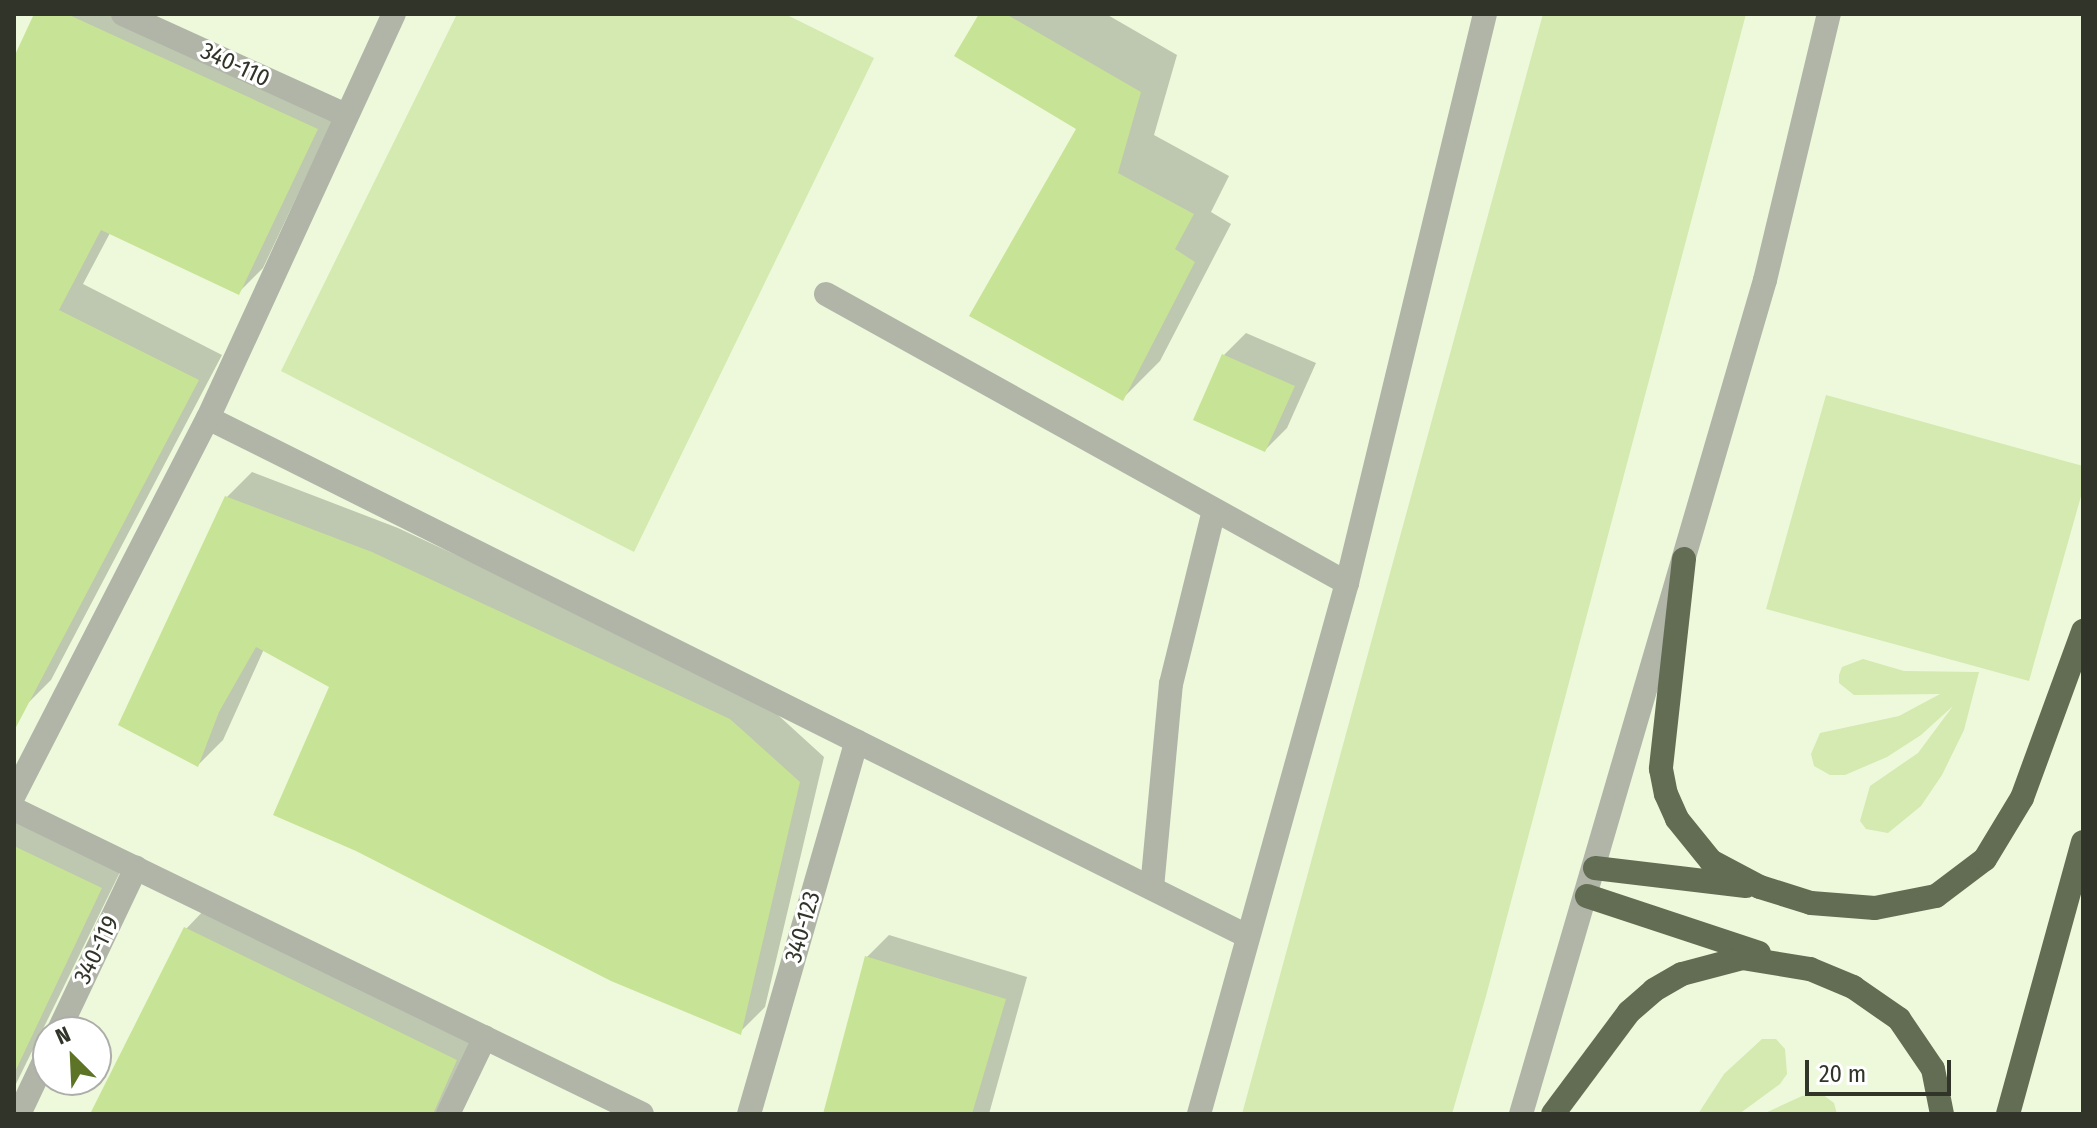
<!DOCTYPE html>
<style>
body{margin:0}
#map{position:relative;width:2097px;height:1128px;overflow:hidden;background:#eef9db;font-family:"Fira Sans Condensed",sans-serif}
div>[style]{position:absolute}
.green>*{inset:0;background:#d4eab0}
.shadow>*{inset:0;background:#0003}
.building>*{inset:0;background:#c7e395}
.minor>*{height:24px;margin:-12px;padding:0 12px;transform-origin:12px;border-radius:12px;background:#b0b5a8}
.highway>*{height:24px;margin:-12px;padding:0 12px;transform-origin:12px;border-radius:12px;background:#636d53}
span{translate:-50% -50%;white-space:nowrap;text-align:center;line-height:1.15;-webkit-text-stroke:6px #fff;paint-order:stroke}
.street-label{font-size:24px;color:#313529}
.frame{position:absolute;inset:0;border:16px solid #313529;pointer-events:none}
.north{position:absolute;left:32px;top:1016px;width:80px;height:80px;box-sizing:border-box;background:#fff;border:2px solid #adaea9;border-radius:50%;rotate:336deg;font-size:22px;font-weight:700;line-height:32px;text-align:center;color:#313529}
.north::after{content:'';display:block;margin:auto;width:28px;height:36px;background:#5d7426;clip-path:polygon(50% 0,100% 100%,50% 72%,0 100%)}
.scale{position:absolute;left:1805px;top:1060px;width:146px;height:36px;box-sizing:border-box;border:4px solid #313529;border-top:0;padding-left:10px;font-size:24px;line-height:28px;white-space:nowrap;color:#313529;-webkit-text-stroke:6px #fff;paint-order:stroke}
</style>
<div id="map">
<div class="green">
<i style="clip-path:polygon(457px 14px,785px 14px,874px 58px,634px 552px,281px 371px)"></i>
<i style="clip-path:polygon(1543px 14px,1746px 14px,1486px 996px,1452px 1114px,1242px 1114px)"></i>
<i style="clip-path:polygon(1826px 395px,2083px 466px,2083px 489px,2029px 681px,1766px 609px)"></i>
<i style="clip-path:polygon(1863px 659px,1904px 671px,1979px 672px,1964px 730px,1942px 775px,1921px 806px,1888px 833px,1866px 829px,1860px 821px,1870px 786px,1918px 753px,1953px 706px,1921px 735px,1887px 757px,1845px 775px,1830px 775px,1814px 766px,1811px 754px,1820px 733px,1899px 716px,1940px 694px,1854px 695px,1839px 683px,1839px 675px,1842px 667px)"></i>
<i style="clip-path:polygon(1762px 1039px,1776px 1039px,1785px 1049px,1787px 1074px,1780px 1084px,1739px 1114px,1698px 1114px,1724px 1074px)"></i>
<i style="clip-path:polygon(1822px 1094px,1834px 1103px,1837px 1114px,1763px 1114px,1802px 1096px)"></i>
</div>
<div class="shadow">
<i style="clip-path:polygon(36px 14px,146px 14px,341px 103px,263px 268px,238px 293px,110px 233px,83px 284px,222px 355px,51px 680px,26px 705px,14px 699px,14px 59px)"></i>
<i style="clip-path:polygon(981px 14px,1106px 14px,1177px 55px,1154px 135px,1229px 176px,1211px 212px,1231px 224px,1160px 361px,1123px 398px,1079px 128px)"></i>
<i style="clip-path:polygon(1246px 333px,1316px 363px,1287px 428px,1265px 450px,1224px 355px)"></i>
<i style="clip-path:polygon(252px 472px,398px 528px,755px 694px,824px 757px,765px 1007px,740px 1032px,332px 686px,264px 649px,223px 740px,198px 765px,227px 497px)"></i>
<i style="clip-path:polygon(14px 811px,124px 864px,14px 1088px)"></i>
<i style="clip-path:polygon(209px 905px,479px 1036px,441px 1114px,92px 1114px,186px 929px)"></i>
<i style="clip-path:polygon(889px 935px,1027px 977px,989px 1114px,825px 1114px,867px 957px)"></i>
</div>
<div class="building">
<i style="clip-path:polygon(34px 14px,67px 14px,318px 129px,239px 295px,101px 230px,59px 310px,199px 380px,14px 731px,14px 57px)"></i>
<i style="clip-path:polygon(979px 14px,1006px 14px,1141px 92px,1118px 173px,1194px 214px,1175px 249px,1195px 262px,1123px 401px,969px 316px,1076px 129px,954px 56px)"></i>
<i style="clip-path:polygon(1222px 354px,1295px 386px,1265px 452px,1193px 420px)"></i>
<i style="clip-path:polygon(225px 496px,372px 552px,730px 719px,800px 782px,741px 1035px,611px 981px,356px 851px,273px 815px,329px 687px,256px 647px,219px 712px,198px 767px,118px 725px)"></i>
<i style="clip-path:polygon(14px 846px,102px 888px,14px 1074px)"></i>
<i style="clip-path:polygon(184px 927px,457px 1060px,433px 1114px,90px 1114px)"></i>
<i style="clip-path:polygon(865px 956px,1006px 999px,972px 1114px,823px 1114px)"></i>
</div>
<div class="minor">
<i style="left:123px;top:14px;width:245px;rotate:24.4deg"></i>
<i style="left:826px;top:294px;width:596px;rotate:29.02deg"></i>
<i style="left:208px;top:418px;width:1161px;rotate:26.5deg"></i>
<i style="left:14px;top:795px;width:424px;rotate:-62.8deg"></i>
<i style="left:208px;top:418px;width:445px;rotate:-65.3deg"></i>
<i style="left:14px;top:809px;width:698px;rotate:25.9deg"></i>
<i style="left:1152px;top:888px;width:205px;rotate:-84.7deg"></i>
<i style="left:1171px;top:684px;width:179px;rotate:-76.1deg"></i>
<i style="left:58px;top:1032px;width:182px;rotate:-64.6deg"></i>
<i style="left:19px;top:1114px;width:68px;rotate:-64.6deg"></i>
<i style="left:448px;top:1114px;width:85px;rotate:-64.3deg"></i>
<i style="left:749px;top:1114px;width:388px;rotate:-73.9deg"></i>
<i style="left:1199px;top:1114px;width:551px;rotate:-74.43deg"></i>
<i style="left:1347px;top:583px;width:585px;rotate:-76.37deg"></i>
<i style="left:1521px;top:1114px;width:869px;rotate:-73.69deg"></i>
<i style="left:1765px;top:280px;width:274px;rotate:-76.5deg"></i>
</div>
<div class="highway">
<i style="left:1684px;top:559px;width:211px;rotate:96.3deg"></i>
<i style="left:1661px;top:769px;width:25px;rotate:79deg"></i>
<i style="left:1666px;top:794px;width:27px;rotate:66deg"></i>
<i style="left:1677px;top:819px;width:54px;rotate:51deg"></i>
<i style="left:1711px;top:861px;width:55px;rotate:28deg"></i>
<i style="left:1760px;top:887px;width:53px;rotate:17.4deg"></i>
<i style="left:1811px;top:903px;width:64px;rotate:4.5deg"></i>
<i style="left:1875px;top:908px;width:62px;rotate:-11.1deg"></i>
<i style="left:1936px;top:896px;width:61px;rotate:-37.1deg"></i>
<i style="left:1985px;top:859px;width:71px;rotate:-58.8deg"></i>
<i style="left:2022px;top:798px;width:178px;rotate:-69.9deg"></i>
<i style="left:1595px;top:868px;width:152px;rotate:6.8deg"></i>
<i style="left:1587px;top:896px;width:181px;rotate:18.3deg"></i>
<i style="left:1553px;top:1114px;width:127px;rotate:-53.3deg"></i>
<i style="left:1629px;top:1012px;width:33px;rotate:-41deg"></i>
<i style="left:1654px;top:990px;width:32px;rotate:-30deg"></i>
<i style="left:1682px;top:974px;width:62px;rotate:-14.9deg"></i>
<i style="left:1742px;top:958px;width:69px;rotate:9.2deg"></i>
<i style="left:1810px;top:969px;width:47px;rotate:22.7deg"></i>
<i style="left:1853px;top:987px;width:56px;rotate:34.8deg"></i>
<i style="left:1899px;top:1019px;width:60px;rotate:55.8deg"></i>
<i style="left:1933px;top:1069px;width:46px;rotate:78.7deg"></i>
<i style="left:2008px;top:1114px;width:282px;rotate:-74.6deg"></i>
</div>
<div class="street-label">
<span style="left:235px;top:65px;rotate:25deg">340-110</span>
<span style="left:803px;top:927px;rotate:-74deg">340-123</span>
<span style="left:97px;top:950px;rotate:-64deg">340-119</span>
</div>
<div class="frame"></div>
<div class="north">N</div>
<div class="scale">20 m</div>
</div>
